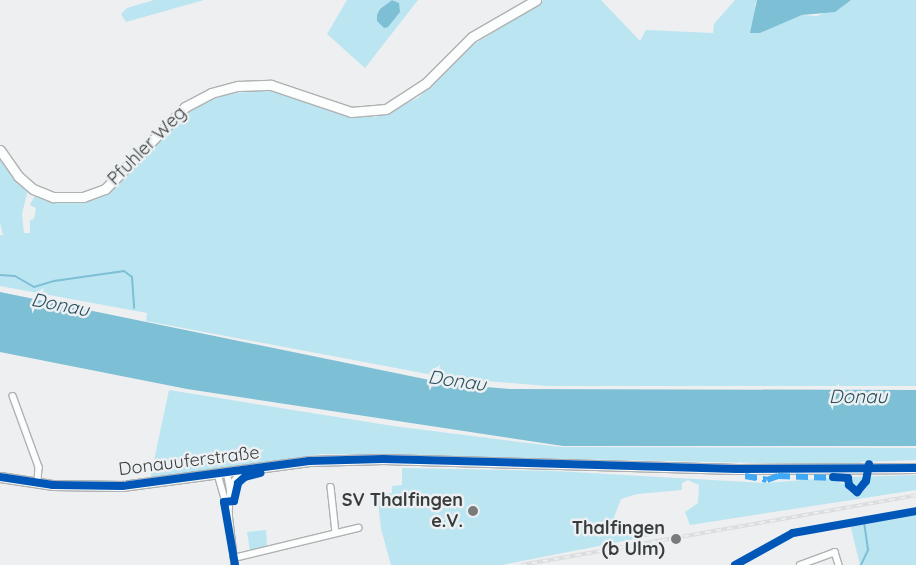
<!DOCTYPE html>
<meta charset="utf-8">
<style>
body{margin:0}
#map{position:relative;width:916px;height:565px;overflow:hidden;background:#edeff1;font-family:Quicksand,sans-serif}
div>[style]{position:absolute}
.green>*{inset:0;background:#bce5f2}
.water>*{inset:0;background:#7dbfd4}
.stream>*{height:2px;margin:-1px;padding:0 1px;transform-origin:1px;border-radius:1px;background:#7dbfd4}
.roads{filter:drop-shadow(1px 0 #afb1b2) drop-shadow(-1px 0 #afb1b2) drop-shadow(0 1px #afb1b2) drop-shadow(0 -1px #afb1b2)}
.street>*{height:5.5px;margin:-2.75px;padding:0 2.75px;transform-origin:2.75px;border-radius:2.75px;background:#fcfdfd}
.secondary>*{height:9px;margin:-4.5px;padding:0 4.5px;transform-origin:4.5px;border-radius:4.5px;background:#fcfdfd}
.rail>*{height:4px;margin-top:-2px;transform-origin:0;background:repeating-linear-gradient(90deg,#ecf0f2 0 5.5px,#dadbdc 0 11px);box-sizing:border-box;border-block:1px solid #dadbdc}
.quiet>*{height:6px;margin-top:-3px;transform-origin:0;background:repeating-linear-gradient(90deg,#3fa9f5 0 12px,transparent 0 18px)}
.cycleway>*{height:8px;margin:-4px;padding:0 4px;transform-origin:4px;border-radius:4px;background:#0057b8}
.dots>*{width:14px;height:14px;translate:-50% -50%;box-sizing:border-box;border:2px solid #ecf0f2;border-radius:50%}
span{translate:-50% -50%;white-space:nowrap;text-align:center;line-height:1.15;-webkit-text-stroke:5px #ecf0f2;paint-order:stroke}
.street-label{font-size:18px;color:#3a3c3c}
.poi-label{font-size:18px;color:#3a3c3c;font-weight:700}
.right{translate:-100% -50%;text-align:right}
.water-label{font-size:19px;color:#27505d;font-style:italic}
</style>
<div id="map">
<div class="green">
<i style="clip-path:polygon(154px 0,204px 0,126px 22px,121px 14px,127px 8px)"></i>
<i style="clip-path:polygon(347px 0,392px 0,385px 5px,397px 8px,399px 3px,393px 0,418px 0,365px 68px,327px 34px)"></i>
<i style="clip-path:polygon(543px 0,601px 0,640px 41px,646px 30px,713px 33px,714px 24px,735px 0,757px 0,755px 5px,760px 33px,802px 15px,817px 16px,851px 0,916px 0,916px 386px,548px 386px,449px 378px,146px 321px,147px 313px,0 286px,0 235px,3px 235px,0 223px,0 155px,28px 189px,22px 214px,24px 233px,30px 233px,30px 220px,34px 219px,36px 208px,30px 205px,34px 197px,39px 195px,65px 202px,100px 196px,118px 185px,182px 113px,226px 94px,266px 90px,334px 110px,375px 117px,418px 98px,470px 47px)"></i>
<i style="clip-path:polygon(169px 390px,393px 426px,561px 447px,916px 448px,916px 460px,861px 462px,860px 465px,322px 454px,150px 479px)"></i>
<i style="clip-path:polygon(402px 468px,555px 471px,766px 483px,828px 478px,847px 485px,850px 477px,916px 475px,916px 490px,690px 525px,685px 512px,698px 503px,699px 485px,688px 480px,682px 483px,682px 490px,637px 494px,621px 499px,614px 517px,626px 528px,648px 525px,650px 536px,502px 565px,391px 565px,381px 529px,378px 502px,380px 493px,392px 493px,392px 486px,402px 485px)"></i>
<i style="clip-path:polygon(916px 513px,916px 565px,860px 565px,850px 524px)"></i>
<i style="clip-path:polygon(266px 530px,267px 547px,250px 551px,247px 532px)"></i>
</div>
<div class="water">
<i style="clip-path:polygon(392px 0,399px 3px,400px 12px,388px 27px,384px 28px,377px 21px,377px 15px,380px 9px)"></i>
<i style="clip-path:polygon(757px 0,851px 0,835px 12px,802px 15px,760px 33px,750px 33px)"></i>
<i style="clip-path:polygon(0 292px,449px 384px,510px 389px,916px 390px,916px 446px,563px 446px,187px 389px,0 352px)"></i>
</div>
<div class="stream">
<i style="left:0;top:275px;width:15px;rotate:4deg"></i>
<i style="left:15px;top:276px;width:22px;rotate:30deg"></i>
<i style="left:34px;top:287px;width:21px;rotate:-17deg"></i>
<i style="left:54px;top:281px;width:71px;rotate:-8.1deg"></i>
<i style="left:124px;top:271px;width:10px;rotate:37deg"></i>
<i style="left:132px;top:277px;width:31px;rotate:86deg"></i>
<i style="left:861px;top:565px;width:17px;rotate:-65deg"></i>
<i style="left:868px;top:550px;width:27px;rotate:-98deg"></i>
</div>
<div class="roads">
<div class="street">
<i style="left:13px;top:396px;width:76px;rotate:69.9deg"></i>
<i style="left:39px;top:467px;width:16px;rotate:94deg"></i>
<i style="left:227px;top:472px;width:21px;rotate:79deg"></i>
<i style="left:231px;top:493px;width:20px;rotate:96deg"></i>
<i style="left:218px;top:474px;width:41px;rotate:74.2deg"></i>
<i style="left:229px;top:513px;width:52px;rotate:83.4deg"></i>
<i style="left:331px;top:487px;width:46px;rotate:83.8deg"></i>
<i style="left:234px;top:558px;width:128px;rotate:-13.6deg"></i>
<i style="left:800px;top:565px;width:37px;rotate:-20deg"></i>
<i style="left:835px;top:552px;width:14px;rotate:73deg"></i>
</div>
<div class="secondary">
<i style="left:0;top:150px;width:32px;rotate:55deg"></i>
<i style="left:18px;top:176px;width:20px;rotate:41deg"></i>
<i style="left:33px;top:189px;width:22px;rotate:22deg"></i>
<i style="left:53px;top:197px;width:30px"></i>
<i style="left:83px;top:197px;width:23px;rotate:-20deg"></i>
<i style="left:105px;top:189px;width:115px;rotate:-45.7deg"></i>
<i style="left:185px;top:107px;width:30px;rotate:-28deg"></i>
<i style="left:211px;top:93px;width:28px;rotate:-15deg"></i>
<i style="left:238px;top:86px;width:33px;rotate:-2deg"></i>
<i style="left:271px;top:85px;width:84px;rotate:18.6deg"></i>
<i style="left:351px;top:112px;width:35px;rotate:-5deg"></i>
<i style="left:386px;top:109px;width:48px;rotate:-33deg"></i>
<i style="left:426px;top:83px;width:65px;rotate:-45deg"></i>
<i style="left:472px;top:37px;width:74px;rotate:-30deg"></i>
<i style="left:0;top:477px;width:54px;rotate:8.6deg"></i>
<i style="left:53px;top:485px;width:69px;rotate:0.8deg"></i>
<i style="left:122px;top:486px;width:189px;rotate:-7.6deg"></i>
<i style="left:309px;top:461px;width:74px;rotate:-1.5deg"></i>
<i style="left:383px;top:459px;width:354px;rotate:1.6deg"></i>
<i style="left:737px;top:469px;width:179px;rotate:-0.3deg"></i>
<i style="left:231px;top:493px;width:11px;rotate:-75deg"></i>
<i style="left:234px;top:482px;width:18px;rotate:-45deg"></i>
</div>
</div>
<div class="rail">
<i style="left:521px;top:565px;width:401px;rotate:-10deg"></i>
</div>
<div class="quiet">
<i style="left:745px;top:476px;width:22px;rotate:10deg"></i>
<i style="left:767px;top:480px;width:12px;rotate:-20deg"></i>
<i style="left:778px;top:476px;width:58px;rotate:2deg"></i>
</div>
<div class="cycleway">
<i style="left:0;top:477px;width:54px;rotate:8.6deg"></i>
<i style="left:53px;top:485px;width:69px;rotate:0.8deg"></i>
<i style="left:122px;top:486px;width:189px;rotate:-7.6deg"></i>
<i style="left:309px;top:461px;width:74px;rotate:-1.5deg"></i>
<i style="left:383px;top:459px;width:354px;rotate:1.6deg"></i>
<i style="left:737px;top:469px;width:179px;rotate:-0.3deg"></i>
<i style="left:833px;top:477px;width:15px;rotate:4deg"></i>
<i style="left:848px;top:478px;width:7px;rotate:82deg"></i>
<i style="left:849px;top:485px;width:11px;rotate:41deg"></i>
<i style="left:857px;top:492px;width:14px;rotate:-51deg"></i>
<i style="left:866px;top:481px;width:17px;rotate:-80deg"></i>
<i style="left:235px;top:565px;width:64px;rotate:-99.9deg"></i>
<i style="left:224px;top:502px;width:10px;rotate:-6deg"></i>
<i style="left:234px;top:501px;width:18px;rotate:-77deg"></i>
<i style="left:238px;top:483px;width:9px;rotate:-41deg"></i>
<i style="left:245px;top:477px;width:16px;rotate:-15deg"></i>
<i style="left:735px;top:565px;width:66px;rotate:-28.9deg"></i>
<i style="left:793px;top:533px;width:125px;rotate:-10.1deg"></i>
</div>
<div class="dots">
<i style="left:473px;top:511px;background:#797b7b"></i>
<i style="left:676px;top:539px;background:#797b7b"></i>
</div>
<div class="street-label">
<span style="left:147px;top:146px;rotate:-45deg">Pfuhler Weg</span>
<span style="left:189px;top:461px;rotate:-7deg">Donauuferstraße</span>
</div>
<div class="poi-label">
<span class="right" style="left:463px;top:511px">SV Thalfingen<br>e.V.</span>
<span class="right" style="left:665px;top:539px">Thalfingen<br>(b Ulm)</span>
</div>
<div class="water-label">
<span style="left:60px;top:305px;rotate:11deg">Donau</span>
<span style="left:457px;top:381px;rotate:8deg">Donau</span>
<span style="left:858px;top:397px">Donau</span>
</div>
</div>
